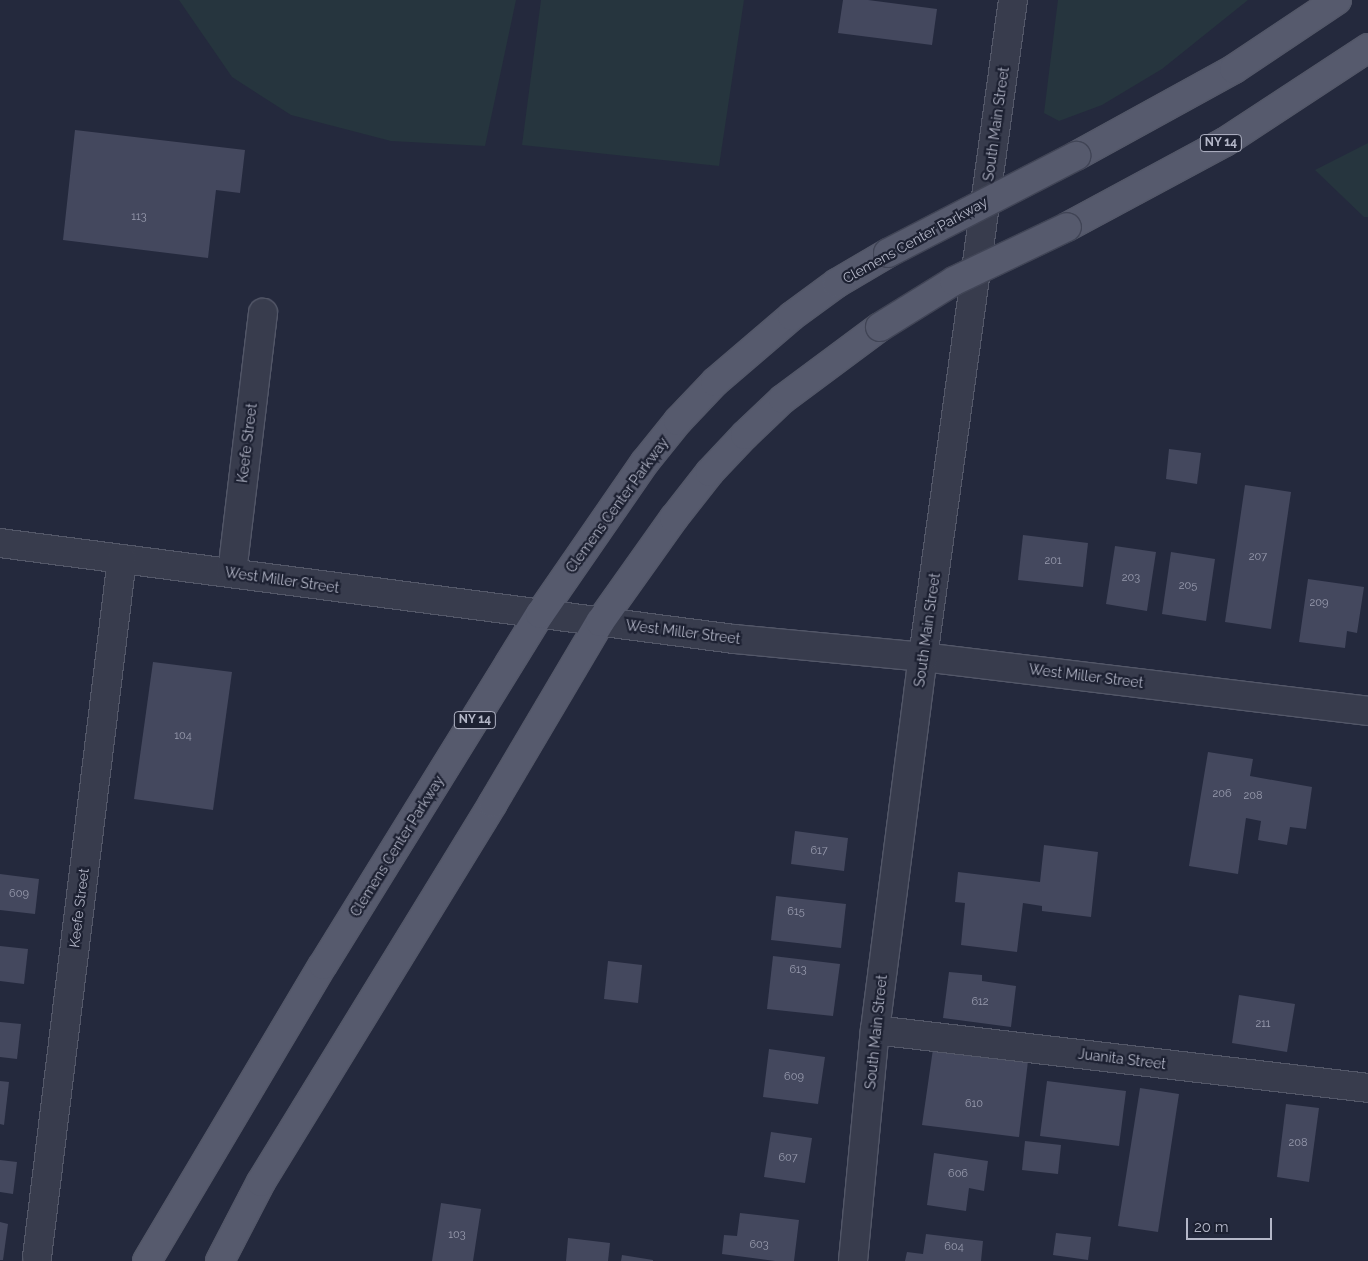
<!DOCTYPE html>
<style>
body{margin:0}
#map{position:relative;width:1368px;height:1261px;overflow:hidden;background:#24293d;font-family:Raleway,sans-serif}
div>[style]{position:absolute}
.green>*{inset:0;background:#26353e}
.building>*{inset:0;background:#44485e}
.roads{filter:drop-shadow(1px 0 #535768) drop-shadow(-1px 0 #535768) drop-shadow(0 1px #535768) drop-shadow(0 -1px #535768)}
.minor>*{height:28px;margin:-14px;padding:0 14px;transform-origin:14px;border-radius:14px;background:#383c4d}
.major>*{height:28px;margin:-14px;padding:0 14px;transform-origin:14px;border-radius:14px;background:#565a6d}
.bridges{filter:drop-shadow(1px 0 #414556) drop-shadow(-1px 0 #414556) drop-shadow(0 1px #414556) drop-shadow(0 -1px #414556)}
.major-bridge>*{height:28px;margin:-14px;padding:0 14px;transform-origin:14px;border-radius:14px;background:#565a6d}
span{translate:-50% -50%;white-space:nowrap;text-align:center;line-height:1.15;-webkit-text-stroke:4.5px #1d2132;paint-order:stroke}
.number-label{font-size:11px;color:#989bae}
.number-label span{-webkit-text-stroke-width:0}
.shield-label span{padding:1px 4px;background:#1d2132;border:1px solid;border-radius:4px;-webkit-text-stroke-width:0}
.shield-label{font-size:12px;color:#b4b7c8;font-weight:700}
.street-label{font-size:14px;color:#b4b7c8}
.scale{position:absolute;left:1186px;top:1218px;width:86px;height:22px;box-sizing:border-box;border:2px solid #b4b7c8;border-top:0;padding-left:6px;font-size:15px;line-height:18px;white-space:nowrap;color:#b4b7c8;-webkit-text-stroke:4px #1d2132;paint-order:stroke}
</style>
<div id="map">
<div class="green">
<i style="clip-path:polygon(179px 0,516px 0,485px 146px,391px 141px,291px 115px,232px 77px)"></i>
<i style="clip-path:polygon(541px 0,744px 0,719px 166px,522px 145px)"></i>
<i style="clip-path:polygon(1058px 0,1248px 0,1162px 69px,1102px 105px,1059px 121px,1044px 113px)"></i>
<i style="clip-path:polygon(1368px 143px,1368px 217px,1364px 217px,1315px 170px)"></i>
</div>
<div class="building">
<i style="clip-path:polygon(843px 0,868px 0,937px 9px,932px 45px,838px 33px)"></i>
<i style="clip-path:polygon(75px 130px,245px 150px,240px 193px,216px 190px,208px 258px,63px 240px)"></i>
<i style="clip-path:polygon(1169px 449px,1201px 453px,1197px 484px,1166px 479px)"></i>
<i style="clip-path:polygon(1245px 485px,1291px 492px,1271px 629px,1225px 622px)"></i>
<i style="clip-path:polygon(1023px 535px,1088px 543px,1083px 587px,1018px 580px)"></i>
<i style="clip-path:polygon(1115px 546px,1156px 552px,1147px 611px,1106px 604px)"></i>
<i style="clip-path:polygon(1171px 552px,1215px 559px,1206px 621px,1162px 614px)"></i>
<i style="clip-path:polygon(1308px 579px,1364px 587px,1357px 633px,1347px 631px,1345px 648px,1299px 642px)"></i>
<i style="clip-path:polygon(153px 662px,232px 672px,213px 810px,134px 799px)"></i>
<i style="clip-path:polygon(1208px 752px,1253px 759px,1250px 776px,1312px 787px,1306px 829px,1290px 827px,1287px 845px,1258px 840px,1261px 821px,1246px 818px,1238px 874px,1189px 866px)"></i>
<i style="clip-path:polygon(795px 831px,848px 838px,844px 871px,791px 864px)"></i>
<i style="clip-path:polygon(1044px 845px,1098px 852px,1091px 917px,1042px 911px,1042px 906px,1023px 903px,1017px 952px,961px 945px,965px 903px,955px 902px,958px 872px,1040px 882px)"></i>
<i style="clip-path:polygon(0 874px,39px 879px,35px 914px,0 910px)"></i>
<i style="clip-path:polygon(776px 896px,846px 904px,841px 948px,771px 940px)"></i>
<i style="clip-path:polygon(0 946px,28px 949px,24px 984px,0 981px)"></i>
<i style="clip-path:polygon(773px 956px,840px 964px,833px 1016px,767px 1009px)"></i>
<i style="clip-path:polygon(608px 961px,642px 965px,638px 1003px,604px 999px)"></i>
<i style="clip-path:polygon(949px 972px,982px 975px,982px 981px,1016px 986px,1011px 1027px,943px 1018px)"></i>
<i style="clip-path:polygon(1239px 995px,1295px 1004px,1287px 1052px,1232px 1043px)"></i>
<i style="clip-path:polygon(0 1022px,21px 1024px,17px 1059px,0 1057px)"></i>
<i style="clip-path:polygon(769px 1049px,825px 1057px,818px 1104px,763px 1097px)"></i>
<i style="clip-path:polygon(933px 1049px,1028px 1061px,1019px 1137px,922px 1125px)"></i>
<i style="clip-path:polygon(0 1081px,9px 1082px,4px 1125px,0 1124px)"></i>
<i style="clip-path:polygon(1047px 1081px,1126px 1091px,1119px 1146px,1040px 1136px)"></i>
<i style="clip-path:polygon(1140px 1088px,1179px 1094px,1158px 1232px,1118px 1226px)"></i>
<i style="clip-path:polygon(1286px 1104px,1319px 1108px,1309px 1182px,1277px 1177px)"></i>
<i style="clip-path:polygon(771px 1132px,812px 1138px,805px 1183px,764px 1177px)"></i>
<i style="clip-path:polygon(1025px 1141px,1061px 1145px,1058px 1174px,1022px 1170px)"></i>
<i style="clip-path:polygon(934px 1153px,988px 1161px,984px 1191px,969px 1188px,966px 1211px,927px 1205px)"></i>
<i style="clip-path:polygon(0 1160px,17px 1162px,13px 1194px,0 1192px)"></i>
<i style="clip-path:polygon(441px 1203px,481px 1209px,473px 1261px,432px 1261px)"></i>
<i style="clip-path:polygon(740px 1213px,799px 1220px,794px 1261px,775px 1261px,722px 1254px,724px 1235px,737px 1236px)"></i>
<i style="clip-path:polygon(0 1222px,8px 1224px,3px 1260px,0 1260px)"></i>
<i style="clip-path:polygon(1056px 1233px,1091px 1237px,1088px 1260px,1053px 1255px)"></i>
<i style="clip-path:polygon(926px 1234px,983px 1241px,981px 1261px,905px 1261px,907px 1252px,923px 1254px)"></i>
<i style="clip-path:polygon(568px 1238px,610px 1243px,608px 1261px,566px 1261px)"></i>
<i style="clip-path:polygon(622px 1255px,653px 1260px,653px 1261px,621px 1261px)"></i>
</div>
<div class="roads">
<div class="minor">
<i style="left:0;top:543px;width:740px;rotate:7.45deg"></i>
<i style="left:734px;top:639px;width:190px;rotate:5.4deg"></i>
<i style="left:923px;top:657px;width:448px;rotate:6.9deg"></i>
<i style="left:232px;top:573px;width:262px;rotate:-83.2deg"></i>
<i style="left:875px;top:1030px;width:496px;rotate:6.7deg"></i>
<i style="left:37px;top:1257px;width:703px;rotate:-83.06deg"></i>
<i style="left:853px;top:1261px;width:232px;rotate:-84.6deg"></i>
<i style="left:875px;top:1030px;width:376px;rotate:-82.7deg"></i>
<i style="left:923px;top:657px;width:663px;rotate:-82.2deg"></i>
</div>
<div class="major">
<i style="left:1076px;top:156px;width:180px;rotate:-28.8deg"></i>
<i style="left:1234px;top:69px;width:124px;rotate:-33.8deg"></i>
<i style="left:1067px;top:227px;width:179px;rotate:-28.3deg"></i>
<i style="left:1225px;top:142px;width:171px;rotate:-33.3deg"></i>
<i style="left:147px;top:1261px;width:344px;rotate:-59.3deg"></i>
<i style="left:323px;top:965px;width:413px;rotate:-58.3deg"></i>
<i style="left:540px;top:614px;width:185px;rotate:-55.4deg"></i>
<i style="left:645px;top:462px;width:53px;rotate:-51.2deg"></i>
<i style="left:678px;top:421px;width:54px;rotate:-46.5deg"></i>
<i style="left:715px;top:382px;width:101px;rotate:-40.6deg"></i>
<i style="left:792px;top:316px;width:56px;rotate:-36.3deg"></i>
<i style="left:837px;top:283px;width:59px;rotate:-30.5deg"></i>
<i style="left:220px;top:1261px;width:89px;rotate:-62.6deg"></i>
<i style="left:261px;top:1182px;width:444px;rotate:-58.5deg"></i>
<i style="left:493px;top:803px;width:210px;rotate:-59.4deg"></i>
<i style="left:600px;top:622px;width:128px;rotate:-54.6deg"></i>
<i style="left:674px;top:518px;width:58px;rotate:-52deg"></i>
<i style="left:710px;top:472px;width:51px;rotate:-46.6deg"></i>
<i style="left:745px;top:435px;width:52px;rotate:-43.5deg"></i>
<i style="left:783px;top:399px;width:121px;rotate:-36.6deg"></i>
</div>
</div>
<div class="bridges">
<div class="major-bridge">
<i style="left:888px;top:253px;width:212px;rotate:-27.3deg"></i>
<i style="left:880px;top:327px;width:87px;rotate:-31.9deg"></i>
<i style="left:954px;top:281px;width:125px;rotate:-25.5deg"></i>
</div>
</div>
<div class="number-label">
<span style="left:139px;top:217px">113</span>
<span style="left:1258px;top:557px">207</span>
<span style="left:1053px;top:561px">201</span>
<span style="left:1131px;top:578px">203</span>
<span style="left:1188px;top:586px">205</span>
<span style="left:1319px;top:603px">209</span>
<span style="left:183px;top:736px">104</span>
<span style="left:1222px;top:794px">206</span>
<span style="left:1253px;top:796px">208</span>
<span style="left:819px;top:851px">617</span>
<span style="left:19px;top:894px">609</span>
<span style="left:796px;top:912px">615</span>
<span style="left:798px;top:970px">613</span>
<span style="left:980px;top:1002px">612</span>
<span style="left:1263px;top:1024px">211</span>
<span style="left:794px;top:1077px">609</span>
<span style="left:974px;top:1104px">610</span>
<span style="left:1298px;top:1143px">208</span>
<span style="left:788px;top:1158px">607</span>
<span style="left:958px;top:1174px">606</span>
<span style="left:457px;top:1235px">103</span>
<span style="left:759px;top:1245px">603</span>
<span style="left:954px;top:1247px">604</span>
</div>
<div class="shield-label">
<span style="left:1221px;top:143px">NY 14</span>
<span style="left:475px;top:720px">NY 14</span>
</div>
<div class="street-label">
<span style="left:996px;top:124px;rotate:-82deg">South Main Street</span>
<span style="left:915px;top:240px;rotate:-29deg">Clemens Center Parkway</span>
<span style="left:247px;top:443px;rotate:-83deg">Keefe Street</span>
<span style="left:617px;top:505px;rotate:-54deg">Clemens Center Parkway</span>
<span style="left:282px;top:580px;rotate:8deg">West Miller Street</span>
<span style="left:927px;top:630px;rotate:-82deg">South Main Street</span>
<span style="left:683px;top:632px;rotate:7deg">West Miller Street</span>
<span style="left:1086px;top:676px;rotate:7deg">West Miller Street</span>
<span style="left:397px;top:846px;rotate:-58deg">Clemens Center Parkway</span>
<span style="left:79px;top:908px;rotate:-83deg">Keefe Street</span>
<span style="left:876px;top:1032px;rotate:-84deg">South Main Street</span>
<span style="left:1122px;top:1059px;rotate:7deg">Juanita Street</span>
</div>
<div class="scale">20 m</div>
</div>
